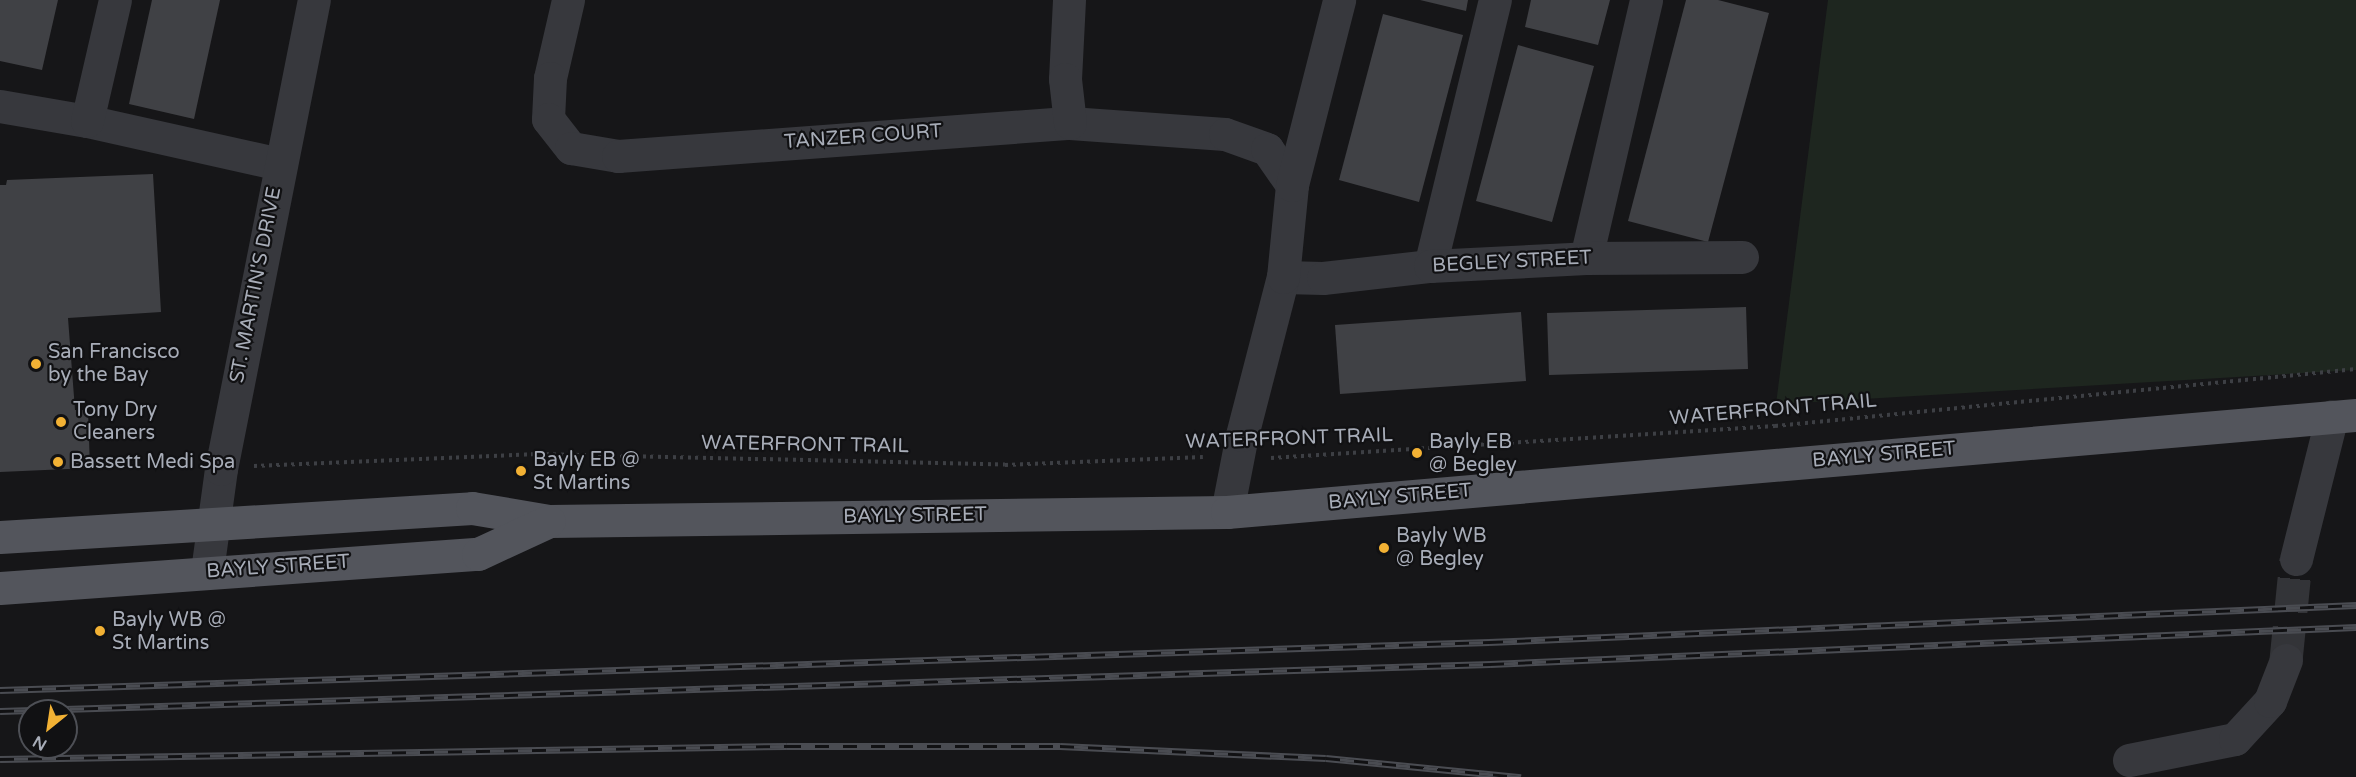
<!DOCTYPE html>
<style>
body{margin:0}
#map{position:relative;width:2356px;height:777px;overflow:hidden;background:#161618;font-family:"Varela Round",sans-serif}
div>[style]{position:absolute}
.green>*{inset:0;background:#1e261f}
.building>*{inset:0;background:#404145}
.minor-tunnel>*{height:33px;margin-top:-16.5px;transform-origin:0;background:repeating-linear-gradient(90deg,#333438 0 33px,transparent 0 49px)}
.path>*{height:4px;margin-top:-2px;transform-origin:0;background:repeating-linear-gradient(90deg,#3d3f44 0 3px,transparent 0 7.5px)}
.minor>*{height:33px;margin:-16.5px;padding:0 16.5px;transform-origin:16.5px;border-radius:16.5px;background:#37383d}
.major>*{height:33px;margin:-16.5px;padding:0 16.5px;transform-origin:16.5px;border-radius:16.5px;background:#53555c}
.rail>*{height:7px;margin-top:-3.5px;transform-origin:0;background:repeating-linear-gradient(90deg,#111113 0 14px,#4a4c52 0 28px);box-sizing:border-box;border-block:2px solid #4a4c52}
.dots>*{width:16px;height:16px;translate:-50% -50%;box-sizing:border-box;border:3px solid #111113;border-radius:50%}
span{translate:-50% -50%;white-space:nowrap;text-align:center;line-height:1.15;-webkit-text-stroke:4.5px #111113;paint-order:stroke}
.street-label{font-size:20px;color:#a8adb8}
.poi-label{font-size:20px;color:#a8adb8}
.left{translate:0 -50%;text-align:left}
.north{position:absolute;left:18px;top:699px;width:60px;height:60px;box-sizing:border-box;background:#111113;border:2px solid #4d4f55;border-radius:50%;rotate:210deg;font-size:16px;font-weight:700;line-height:24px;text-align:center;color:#a8adb8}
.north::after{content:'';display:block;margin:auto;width:21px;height:27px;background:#f2b134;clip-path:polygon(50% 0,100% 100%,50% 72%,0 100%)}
</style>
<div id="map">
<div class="green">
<i style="clip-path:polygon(1828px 0,2356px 0,2356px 370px,1776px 404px)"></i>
</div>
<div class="building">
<i style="clip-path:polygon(0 0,58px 0,42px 70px,0 61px)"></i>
<i style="clip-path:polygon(152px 0,220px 0,194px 119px,129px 104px)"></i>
<i style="clip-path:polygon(1420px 0,1468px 0,1466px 11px)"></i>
<i style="clip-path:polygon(1531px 0,1610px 0,1598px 45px,1525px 27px)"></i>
<i style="clip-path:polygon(1686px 0,1718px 0,1769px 13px,1708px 242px,1628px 221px)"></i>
<i style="clip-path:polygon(1383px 14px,1463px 35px,1419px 202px,1339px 180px)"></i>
<i style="clip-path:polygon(1518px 45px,1594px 66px,1552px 222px,1476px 201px)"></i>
<i style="clip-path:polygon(153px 174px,161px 312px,68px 318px,75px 410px,88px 410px,90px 468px,0 472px,0 185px,6px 185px,7px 180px)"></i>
<i style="clip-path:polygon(1746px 307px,1748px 369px,1549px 375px,1547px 313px)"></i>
<i style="clip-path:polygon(1521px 312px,1526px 381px,1340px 394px,1335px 325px)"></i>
</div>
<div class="minor-tunnel">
<i style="left:2286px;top:660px;width:101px;rotate:-84.3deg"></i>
</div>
<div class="path">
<i style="left:1271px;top:458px;width:505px;rotate:-3.63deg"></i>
<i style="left:1775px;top:426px;width:584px;rotate:-5.6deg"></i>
<i style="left:254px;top:466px;width:284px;rotate:-2.4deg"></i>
<i style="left:538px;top:454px;width:467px;rotate:1.3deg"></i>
<i style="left:1005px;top:465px;width:198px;rotate:-2.3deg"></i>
</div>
<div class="minor">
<i style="left:568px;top:0;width:80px;rotate:103deg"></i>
<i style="left:550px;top:78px;width:41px;rotate:92.8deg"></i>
<i style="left:548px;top:119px;width:37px;rotate:52deg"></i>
<i style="left:571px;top:148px;width:48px;rotate:9.7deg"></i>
<i style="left:618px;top:156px;width:453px;rotate:-4.2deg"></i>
<i style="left:1070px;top:123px;width:155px;rotate:4.1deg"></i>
<i style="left:1225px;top:134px;width:45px;rotate:19.7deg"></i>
<i style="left:1267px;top:149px;width:44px;rotate:55.2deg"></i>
<i style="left:1069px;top:0;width:79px;rotate:92.9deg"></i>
<i style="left:1065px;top:79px;width:44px;rotate:83.5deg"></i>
<i style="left:0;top:106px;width:88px;rotate:9.8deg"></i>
<i style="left:87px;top:121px;width:198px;rotate:12.6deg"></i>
<i style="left:87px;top:121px;width:124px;rotate:-77deg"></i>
<i style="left:1586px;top:258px;width:265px;rotate:-76.9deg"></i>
<i style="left:1430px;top:266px;width:274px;rotate:-76.3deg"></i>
<i style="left:1283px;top:277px;width:40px;rotate:1.4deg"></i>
<i style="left:1323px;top:278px;width:108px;rotate:-6.4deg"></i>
<i style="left:1430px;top:266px;width:156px;rotate:-2.9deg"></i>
<i style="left:1586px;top:258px;width:156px;rotate:-0.4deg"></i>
<i style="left:1227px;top:512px;width:78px;rotate:-79deg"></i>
<i style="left:1242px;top:435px;width:163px;rotate:-75.5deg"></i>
<i style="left:1283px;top:277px;width:92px;rotate:-84.4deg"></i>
<i style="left:1292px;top:185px;width:191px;rotate:-75.7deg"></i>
<i style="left:2296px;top:559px;width:147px;rotate:-75.9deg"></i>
<i style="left:207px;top:571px;width:103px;rotate:-82.2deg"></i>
<i style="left:221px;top:469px;width:478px;rotate:-78.8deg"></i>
<i style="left:2129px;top:760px;width:108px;rotate:-11.2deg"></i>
<i style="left:2235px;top:739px;width:52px;rotate:-47.4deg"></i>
<i style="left:2270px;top:701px;width:44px;rotate:-68.7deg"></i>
</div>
<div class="major">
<i style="left:0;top:537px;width:473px;rotate:-3.5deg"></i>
<i style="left:472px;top:508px;width:78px;rotate:9.6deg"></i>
<i style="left:549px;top:521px;width:678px;rotate:-0.76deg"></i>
<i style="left:1227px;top:512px;width:1133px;rotate:-4.91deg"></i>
<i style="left:0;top:588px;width:479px;rotate:-4.1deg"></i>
<i style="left:478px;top:554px;width:78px;rotate:-24.9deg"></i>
</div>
<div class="rail">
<i style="left:0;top:690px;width:1490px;rotate:-1.85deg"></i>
<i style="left:1489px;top:642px;width:868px;rotate:-2.44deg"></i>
<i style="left:0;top:711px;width:1491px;rotate:-1.81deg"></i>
<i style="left:1490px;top:664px;width:867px;rotate:-2.45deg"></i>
<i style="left:0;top:759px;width:787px;rotate:-0.95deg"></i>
<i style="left:787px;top:746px;width:273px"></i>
<i style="left:1060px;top:746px;width:266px;rotate:2.6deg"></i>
<i style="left:1326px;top:758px;width:196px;rotate:5.6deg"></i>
</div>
<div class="dots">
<i style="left:36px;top:364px;background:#f2b134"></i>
<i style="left:61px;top:422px;background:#f2b134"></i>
<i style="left:1417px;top:453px;background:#f2b134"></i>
<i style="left:58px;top:462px;background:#f2b134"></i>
<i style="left:521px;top:471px;background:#f2b134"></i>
<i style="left:1384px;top:548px;background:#f2b134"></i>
<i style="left:100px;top:631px;background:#f2b134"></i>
</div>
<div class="street-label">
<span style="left:863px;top:137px;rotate:-4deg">TANZER COURT</span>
<span style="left:1512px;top:262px;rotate:-3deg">BEGLEY STREET</span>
<span style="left:256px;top:285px;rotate:-79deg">ST. MARTIN'S DRIVE</span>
<span style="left:1773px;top:410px;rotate:-5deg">WATERFRONT TRAIL</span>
<span style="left:1289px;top:439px;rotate:-2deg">WATERFRONT TRAIL</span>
<span style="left:805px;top:445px;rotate:1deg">WATERFRONT TRAIL</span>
<span style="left:1884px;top:455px;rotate:-5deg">BAYLY STREET</span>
<span style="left:1400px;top:497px;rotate:-5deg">BAYLY STREET</span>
<span style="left:915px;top:516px;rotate:-1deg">BAYLY STREET</span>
<span style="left:278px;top:567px;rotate:-4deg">BAYLY STREET</span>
</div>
<div class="poi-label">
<span class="left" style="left:48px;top:364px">San Francisco<br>by the Bay</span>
<span class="left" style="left:73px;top:422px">Tony Dry<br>Cleaners</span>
<span class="left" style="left:1429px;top:454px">Bayly EB<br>@ Begley</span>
<span class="left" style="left:533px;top:472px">Bayly EB @<br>St Martins</span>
<span class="left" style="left:70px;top:462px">Bassett Medi Spa</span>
<span class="left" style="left:1396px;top:548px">Bayly WB<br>@ Begley</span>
<span class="left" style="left:112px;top:632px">Bayly WB @<br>St Martins</span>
</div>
<div class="north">N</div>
</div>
